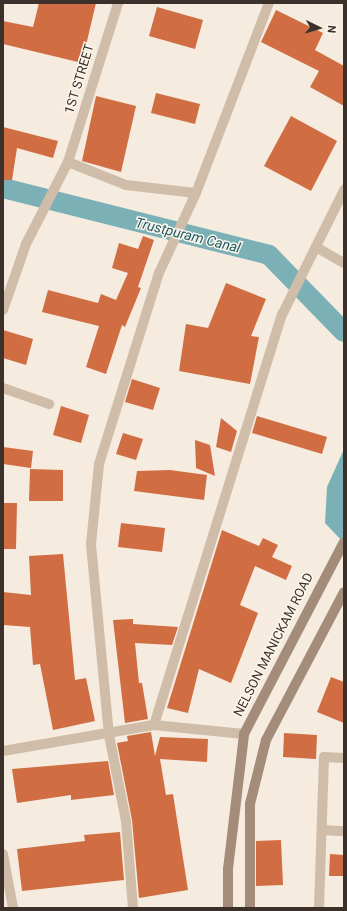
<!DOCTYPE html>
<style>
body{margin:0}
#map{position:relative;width:347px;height:911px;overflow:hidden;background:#f5ecdf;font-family:Roboto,sans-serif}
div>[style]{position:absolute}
.water>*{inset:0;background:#7bb0b6}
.canal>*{height:20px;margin:-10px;padding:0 10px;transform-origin:10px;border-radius:10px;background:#7bb0b6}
.building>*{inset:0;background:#d16d42}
.street>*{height:10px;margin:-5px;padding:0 5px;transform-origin:5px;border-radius:5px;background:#cfbda9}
.secondary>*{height:10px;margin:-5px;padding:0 5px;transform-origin:5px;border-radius:5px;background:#a48c7a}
span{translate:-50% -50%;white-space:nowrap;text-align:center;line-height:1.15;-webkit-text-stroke:3px #fcf6ed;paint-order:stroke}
.street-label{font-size:13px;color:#3c312a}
.water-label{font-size:14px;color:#1a5963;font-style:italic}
.frame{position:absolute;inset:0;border:4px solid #3c312a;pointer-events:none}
.north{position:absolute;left:299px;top:8px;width:40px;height:40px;-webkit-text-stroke:3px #fcf6ed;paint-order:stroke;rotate:95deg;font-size:11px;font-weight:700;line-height:16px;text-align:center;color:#3c312a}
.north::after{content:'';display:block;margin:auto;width:14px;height:18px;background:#3c312a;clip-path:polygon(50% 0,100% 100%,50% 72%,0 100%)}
</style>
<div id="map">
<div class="water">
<i style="clip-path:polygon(344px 449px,344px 543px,325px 523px,327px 487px)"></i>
</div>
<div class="canal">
<i style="left:3px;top:188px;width:274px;rotate:14.1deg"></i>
<i style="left:269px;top:255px;width:107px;rotate:45.8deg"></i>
</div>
<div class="building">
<i style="clip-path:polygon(39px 3px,96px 3px,83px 58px,79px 57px,78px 62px,3px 44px,3px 21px,33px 27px)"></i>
<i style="clip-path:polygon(157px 7px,203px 20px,195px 49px,149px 36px)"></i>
<i style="clip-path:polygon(276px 10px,323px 33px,315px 50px,344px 66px,344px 106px,310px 87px,319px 71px,261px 42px)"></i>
<i style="clip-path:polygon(156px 93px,200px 104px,195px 124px,151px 113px)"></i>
<i style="clip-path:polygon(96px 96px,136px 106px,121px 172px,82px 161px)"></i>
<i style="clip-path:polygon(291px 116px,337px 141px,311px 191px,264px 166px)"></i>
<i style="clip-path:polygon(3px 127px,58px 141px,53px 158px,17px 148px,12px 180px,3px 180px)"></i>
<i style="clip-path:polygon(143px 236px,154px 240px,138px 287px,141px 288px,125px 327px,122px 325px,106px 374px,86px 367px,99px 326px,42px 312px,48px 290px,98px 303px,101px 294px,116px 300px,128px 273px,112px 268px,119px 243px,138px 249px)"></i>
<i style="clip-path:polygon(226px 283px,266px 299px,251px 336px,259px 337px,250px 384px,179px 371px,186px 324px,208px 328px)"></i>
<i style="clip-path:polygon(3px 330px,33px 339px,26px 365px,3px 358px)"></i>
<i style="clip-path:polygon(132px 379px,160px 388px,153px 410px,125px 402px)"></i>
<i style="clip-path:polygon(61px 406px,89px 415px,81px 443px,53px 435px)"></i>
<i style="clip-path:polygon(257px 416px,327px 437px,322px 454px,252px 433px)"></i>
<i style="clip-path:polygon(221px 418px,237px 431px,231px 452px,216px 447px)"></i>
<i style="clip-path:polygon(123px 433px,143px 439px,136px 460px,116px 454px)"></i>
<i style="clip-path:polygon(195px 440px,210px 445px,215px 476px,196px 468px)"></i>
<i style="clip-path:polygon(3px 447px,33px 451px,31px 468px,3px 464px)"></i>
<i style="clip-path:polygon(30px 469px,63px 470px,63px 501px,29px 501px)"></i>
<i style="clip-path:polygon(170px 470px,207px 475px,204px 500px,134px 491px,137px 471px)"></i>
<i style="clip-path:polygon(3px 503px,17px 503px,16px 549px,3px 549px)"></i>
<i style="clip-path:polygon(121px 523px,165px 528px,162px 552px,118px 547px)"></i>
<i style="clip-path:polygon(222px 530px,259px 546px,263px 538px,278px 545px,272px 557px,292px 566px,286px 580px,255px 566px,240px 605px,258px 613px,231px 683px,199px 669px,188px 713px,167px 708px)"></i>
<i style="clip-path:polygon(63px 554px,75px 680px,86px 678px,95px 721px,53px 730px,40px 664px,33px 665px,30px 627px,3px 625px,3px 592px,31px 595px,29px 556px)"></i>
<i style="clip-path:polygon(133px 619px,133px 624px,178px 627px,172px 645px,135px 643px,139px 683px,142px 683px,148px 719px,125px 723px,113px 620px)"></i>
<i style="clip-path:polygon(331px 677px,344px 682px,344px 723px,317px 712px)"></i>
<i style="clip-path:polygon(151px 732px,155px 756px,160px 737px,208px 739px,207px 762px,160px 759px,166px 795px,173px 794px,188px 890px,139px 898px,132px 820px,117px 743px,128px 741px,127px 736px)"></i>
<i style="clip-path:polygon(284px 733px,317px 735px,316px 759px,283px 757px)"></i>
<i style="clip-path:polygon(108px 761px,114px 795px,71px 800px,71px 795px,17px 803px,12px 769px)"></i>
<i style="clip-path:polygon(120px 832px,124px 880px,22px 891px,17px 849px,85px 841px,84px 835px)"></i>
<i style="clip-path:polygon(281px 840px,283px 885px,256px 886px,256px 841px)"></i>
<i style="clip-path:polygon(330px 854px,344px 855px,344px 876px,329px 876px)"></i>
</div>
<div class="street">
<i style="left:68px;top:162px;width:62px;rotate:21.6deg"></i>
<i style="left:126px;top:185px;width:70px;rotate:6.5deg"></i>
<i style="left:316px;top:247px;width:32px;rotate:30deg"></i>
<i style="left:3px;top:310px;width:70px;rotate:-70.8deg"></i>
<i style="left:26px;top:244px;width:92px;rotate:-62.9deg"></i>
<i style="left:68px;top:162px;width:167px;rotate:-72.5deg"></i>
<i style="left:3px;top:388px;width:49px;rotate:19.2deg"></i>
<i style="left:154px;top:725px;width:430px;rotate:-72.7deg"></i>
<i style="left:282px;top:315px;width:140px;rotate:-63.6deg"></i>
<i style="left:3px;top:751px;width:153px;rotate:-9.8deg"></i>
<i style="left:154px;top:725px;width:90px;rotate:5.7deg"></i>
<i style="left:322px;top:830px;width:22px;rotate:3deg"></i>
<i style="left:3px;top:854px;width:55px;rotate:79.5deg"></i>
<i style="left:133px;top:908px;width:87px;rotate:-94.6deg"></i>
<i style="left:126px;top:821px;width:88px;rotate:-101.2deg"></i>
<i style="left:109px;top:735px;width:192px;rotate:-95.4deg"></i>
<i style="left:91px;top:544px;width:80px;rotate:-84.3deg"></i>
<i style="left:99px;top:464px;width:200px;rotate:-72.6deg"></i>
<i style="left:159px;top:273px;width:88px;rotate:-65.2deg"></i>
<i style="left:196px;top:193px;width:204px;rotate:-69deg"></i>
<i style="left:319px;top:908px;width:151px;rotate:-88.1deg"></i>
<i style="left:324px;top:757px;width:20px;rotate:3deg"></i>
</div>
<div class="secondary">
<i style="left:228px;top:908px;width:39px;rotate:-90deg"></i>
<i style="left:228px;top:869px;width:136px;rotate:-83.2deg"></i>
<i style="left:244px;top:734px;width:216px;rotate:-62.5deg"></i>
<i style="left:250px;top:908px;width:104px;rotate:-90deg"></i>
<i style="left:250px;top:804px;width:66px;rotate:-76deg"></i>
<i style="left:266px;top:740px;width:167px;rotate:-62.2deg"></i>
</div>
<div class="street-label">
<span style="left:80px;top:79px;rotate:-73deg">1ST STREET</span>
<span style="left:274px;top:645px;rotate:-63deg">NELSON MANICKAM ROAD</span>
</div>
<div class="water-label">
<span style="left:188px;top:235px;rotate:14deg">Trustpuram Canal</span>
</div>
<div class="frame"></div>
<div class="north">N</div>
</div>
